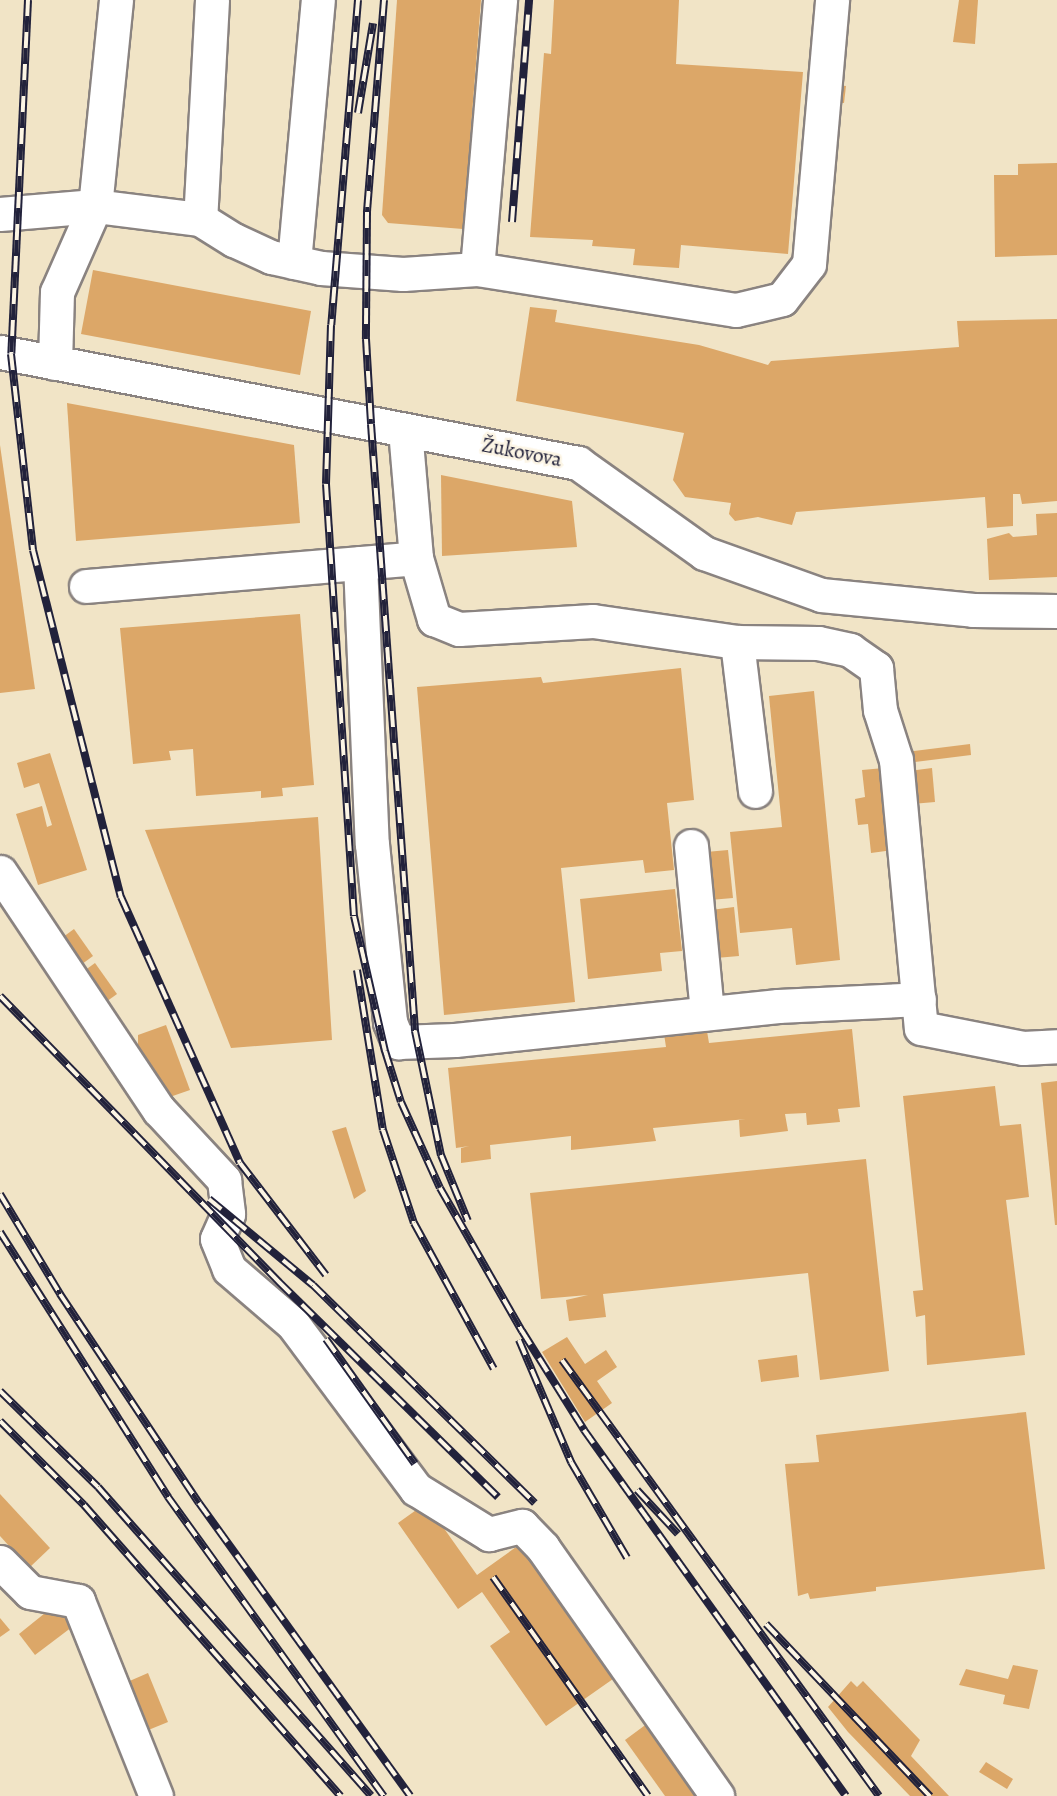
<!DOCTYPE html>
<meta charset="utf-8">
<style>
body{margin:0}
#map{position:relative;width:1057px;height:1796px;overflow:hidden;background:#f1e4c6;font-family:Alegreya,serif}
div>[style]{position:absolute}
.building>*{inset:0;background:#dca768}
.roads{filter:drop-shadow(2px 0 #8a8380) drop-shadow(-2px 0 #8a8380) drop-shadow(0 2px #8a8380) drop-shadow(0 -2px #8a8380)}
.minor>*{height:33px;margin:-16.5px;padding:0 16.5px;transform-origin:16.5px;border-radius:16.5px;background:#fff}
.rail>*{height:8px;margin-top:-4px;transform-origin:0;background:repeating-linear-gradient(90deg,#fcf5e5 0 16px,#22223b 0 32px);box-sizing:border-box;border-block:2px solid #22223b}
span{translate:-50% -50%;white-space:nowrap;text-align:center;line-height:1.15;-webkit-text-stroke:5px #fcf5e5;paint-order:stroke}
.street-label{font-size:21px;color:#22223b}
</style>
<div id="map">
<div class="building">
<i style="clip-path:polygon(397px 0,481px 0,463px 229px,388px 223px,382px 215px)"></i>
<i style="clip-path:polygon(554px 0,679px 0,676px 64px,803px 72px,788px 254px,681px 245px,679px 268px,633px 265px,635px 249px,592px 246px,593px 240px,530px 237px,544px 53px,551px 54px)"></i>
<i style="clip-path:polygon(959px 0,978px 0,975px 44px,953px 42px)"></i>
<i style="clip-path:polygon(836px 85px,846px 86px,844px 103px,834px 102px)"></i>
<i style="clip-path:polygon(1057px 163px,1057px 255px,995px 257px,994px 175px,1018px 175px,1018px 164px)"></i>
<i style="clip-path:polygon(93px 270px,311px 311px,300px 375px,81px 334px)"></i>
<i style="clip-path:polygon(530px 307px,557px 310px,555px 322px,699px 345px,768px 365px,771px 361px,959px 347px,957px 321px,1057px 319px,1057px 501px,1022px 504px,1020px 494px,1013px 494px,1013px 526px,987px 528px,985px 497px,796px 512px,792px 525px,758px 517px,735px 521px,729px 514px,731px 503px,685px 497px,673px 480px,684px 433px,516px 401px)"></i>
<i style="clip-path:polygon(67px 403px,294px 445px,300px 523px,76px 541px)"></i>
<i style="clip-path:polygon(0 445px,35px 689px,0 693px)"></i>
<i style="clip-path:polygon(441px 475px,572px 501px,577px 547px,442px 556px)"></i>
<i style="clip-path:polygon(1057px 513px,1057px 577px,989px 580px,987px 539px,1009px 533px,1013px 537px,1037px 535px,1036px 514px)"></i>
<i style="clip-path:polygon(300px 614px,314px 785px,282px 788px,283px 796px,261px 798px,261px 791px,196px 796px,193px 749px,169px 751px,171px 760px,133px 764px,120px 628px)"></i>
<i style="clip-path:polygon(681px 668px,694px 800px,667px 803px,674px 870px,645px 873px,643px 860px,561px 868px,575px 1002px,444px 1015px,417px 687px,541px 677px,543px 683px)"></i>
<i style="clip-path:polygon(814px 691px,840px 960px,796px 965px,792px 928px,740px 933px,730px 832px,782px 827px,769px 696px)"></i>
<i style="clip-path:polygon(970px 744px,971px 755px,907px 763px,906px 752px)"></i>
<i style="clip-path:polygon(50px 753px,87px 870px,38px 885px,16px 814px,42px 806px,47px 827px,52px 825px,39px 783px,24px 788px,17px 763px)"></i>
<i style="clip-path:polygon(884px 768px,893px 850px,871px 853px,868px 824px,858px 825px,855px 799px,865px 797px,862px 770px)"></i>
<i style="clip-path:polygon(932px 768px,935px 802px,912px 804px,909px 771px)"></i>
<i style="clip-path:polygon(318px 817px,332px 1040px,231px 1048px,145px 830px)"></i>
<i style="clip-path:polygon(728px 850px,733px 898px,710px 900px,706px 852px)"></i>
<i style="clip-path:polygon(675px 889px,682px 951px,660px 953px,662px 971px,588px 979px,580px 899px)"></i>
<i style="clip-path:polygon(734px 907px,739px 956px,716px 958px,711px 910px)"></i>
<i style="clip-path:polygon(74px 929px,93px 956px,78px 967px,59px 940px)"></i>
<i style="clip-path:polygon(95px 963px,117px 994px,99px 1007px,77px 976px)"></i>
<i style="clip-path:polygon(166px 1025px,190px 1090px,164px 1099px,138px 1045px,138px 1035px)"></i>
<i style="clip-path:polygon(852px 1029px,860px 1107px,838px 1109px,840px 1122px,807px 1125px,806px 1113px,785px 1114px,788px 1131px,740px 1137px,739px 1120px,746px 1119px,653px 1128px,656px 1141px,571px 1150px,571px 1136px,490px 1145px,491px 1159px,461px 1163px,461px 1148px,469px 1146px,456px 1148px,448px 1068px,666px 1047px,664px 1034px,707px 1031px,709px 1043px)"></i>
<i style="clip-path:polygon(1057px 1081px,1057px 1225px,1055px 1225px,1041px 1083px)"></i>
<i style="clip-path:polygon(995px 1086px,1000px 1126px,1021px 1124px,1029px 1197px,1006px 1200px,1025px 1355px,927px 1365px,925px 1315px,916px 1317px,913px 1291px,923px 1290px,903px 1096px)"></i>
<i style="clip-path:polygon(346px 1127px,366px 1191px,354px 1199px,332px 1131px)"></i>
<i style="clip-path:polygon(866px 1159px,889px 1371px,820px 1380px,808px 1273px,603px 1294px,606px 1317px,569px 1321px,566px 1300px,588px 1295px,541px 1299px,530px 1193px)"></i>
<i style="clip-path:polygon(567px 1337px,585px 1364px,606px 1350px,617px 1367px,597px 1381px,612px 1403px,585px 1422px,542px 1352px)"></i>
<i style="clip-path:polygon(797px 1355px,799px 1377px,761px 1382px,758px 1360px)"></i>
<i style="clip-path:polygon(1026px 1412px,1045px 1569px,876px 1587px,876px 1591px,810px 1599px,808px 1593px,798px 1596px,785px 1464px,819px 1462px,816px 1435px)"></i>
<i style="clip-path:polygon(0 1494px,50px 1548px,29px 1568px,0 1536px)"></i>
<i style="clip-path:polygon(426px 1503px,477px 1575px,519px 1545px,613px 1679px,546px 1726px,490px 1646px,510px 1632px,482px 1592px,458px 1609px,398px 1523px)"></i>
<i style="clip-path:polygon(55px 1605px,72px 1627px,35px 1655px,19px 1634px)"></i>
<i style="clip-path:polygon(0 1618px,10px 1630px,0 1637px)"></i>
<i style="clip-path:polygon(1013px 1665px,1038px 1670px,1029px 1709px,1003px 1704px,1005px 1695px,959px 1685px,966px 1669px,1008px 1679px)"></i>
<i style="clip-path:polygon(148px 1673px,168px 1722px,146px 1731px,125px 1683px)"></i>
<i style="clip-path:polygon(851px 1681px,857px 1687px,863px 1681px,920px 1740px,911px 1756px,949px 1796px,910px 1796px,848px 1732px,828px 1707px)"></i>
<i style="clip-path:polygon(648px 1723px,701px 1796px,665px 1796px,625px 1740px)"></i>
<i style="clip-path:polygon(986px 1762px,1013px 1779px,1007px 1789px,979px 1772px)"></i>
</div>
<div class="roads">
<div class="minor">
<i style="left:116px;top:0;width:207px;rotate:95.8deg"></i>
<i style="left:95px;top:206px;width:106px;rotate:7.1deg"></i>
<i style="left:212px;top:0;width:219px;rotate:93.1deg"></i>
<i style="left:200px;top:219px;width:40px;rotate:32deg"></i>
<i style="left:234px;top:240px;width:41px;rotate:24.7deg"></i>
<i style="left:271px;top:257px;width:51px;rotate:12.4deg"></i>
<i style="left:321px;top:268px;width:82px;rotate:4.2deg"></i>
<i style="left:403px;top:274px;width:74px;rotate:-3.9deg"></i>
<i style="left:477px;top:269px;width:262px;rotate:9deg"></i>
<i style="left:736px;top:310px;width:47px;rotate:-13.4deg"></i>
<i style="left:782px;top:299px;width:44px;rotate:-52.4deg"></i>
<i style="left:809px;top:264px;width:265px;rotate:-85deg"></i>
<i style="left:0;top:214px;width:95px;rotate:-4.8deg"></i>
<i style="left:95px;top:206px;width:94px;rotate:113.8deg"></i>
<i style="left:57px;top:292px;width:71px;rotate:91.6deg"></i>
<i style="left:294px;top:262px;width:263px;rotate:-84.8deg"></i>
<i style="left:477px;top:269px;width:270px;rotate:-85.1deg"></i>
<i style="left:0;top:352px;width:589px;rotate:10.87deg"></i>
<i style="left:578px;top:463px;width:155px;rotate:35.5deg"></i>
<i style="left:704px;top:553px;width:124px;rotate:19.7deg"></i>
<i style="left:821px;top:595px;width:153px;rotate:5.6deg"></i>
<i style="left:973px;top:610px;width:84px;rotate:0.7deg"></i>
<i style="left:416px;top:558px;width:64px;rotate:73.6deg"></i>
<i style="left:434px;top:619px;width:27px;rotate:22deg"></i>
<i style="left:459px;top:629px;width:134px;rotate:-3.4deg"></i>
<i style="left:593px;top:621px;width:146px;rotate:8.3deg"></i>
<i style="left:737px;top:642px;width:81px;rotate:0.7deg"></i>
<i style="left:818px;top:643px;width:33px;rotate:12deg"></i>
<i style="left:850px;top:650px;width:32px;rotate:35deg"></i>
<i style="left:876px;top:668px;width:42px;rotate:84.6deg"></i>
<i style="left:880px;top:710px;width:52px;rotate:72.3deg"></i>
<i style="left:896px;top:760px;width:269px;rotate:84.7deg"></i>
<i style="left:921px;top:1028px;width:104px;rotate:11.1deg"></i>
<i style="left:1023px;top:1048px;width:34px;rotate:-3deg"></i>
<i style="left:360px;top:563px;width:281px;rotate:87.6deg"></i>
<i style="left:372px;top:844px;width:179px;rotate:84.2deg"></i>
<i style="left:390px;top:1022px;width:22px;rotate:68deg"></i>
<i style="left:398px;top:1042px;width:57px;rotate:-2deg"></i>
<i style="left:455px;top:1040px;width:325px;rotate:-6deg"></i>
<i style="left:778px;top:1006px;width:141px;rotate:-2.8deg"></i>
<i style="left:86px;top:586px;width:331px;rotate:-4.8deg"></i>
<i style="left:416px;top:558px;width:128px;rotate:-94.9deg"></i>
<i style="left:737px;top:642px;width:150px;rotate:83.1deg"></i>
<i style="left:691px;top:846px;width:168px;rotate:84.5deg"></i>
<i style="left:0;top:872px;width:286px;rotate:56.3deg"></i>
<i style="left:159px;top:1110px;width:96px;rotate:47.1deg"></i>
<i style="left:224px;top:1180px;width:34px;rotate:83deg"></i>
<i style="left:228px;top:1214px;width:27px;rotate:114deg"></i>
<i style="left:217px;top:1239px;width:32px;rotate:68deg"></i>
<i style="left:229px;top:1269px;width:84px;rotate:40.7deg"></i>
<i style="left:293px;top:1324px;width:206px;rotate:53.3deg"></i>
<i style="left:416px;top:1489px;width:86px;rotate:31.7deg"></i>
<i style="left:489px;top:1534px;width:34px;rotate:-14deg"></i>
<i style="left:522px;top:1526px;width:30px;rotate:46deg"></i>
<i style="left:543px;top:1548px;width:303px;rotate:54.9deg"></i>
<i style="left:0;top:1562px;width:42px;rotate:45deg"></i>
<i style="left:30px;top:1592px;width:49px;rotate:10.6deg"></i>
<i style="left:78px;top:1601px;width:210px;rotate:68.2deg"></i>
</div>
</div>
<div class="rail">
<i style="left:28px;top:0;width:354px;rotate:92.7deg"></i>
<i style="left:11px;top:354px;width:197px;rotate:83.6deg"></i>
<i style="left:33px;top:550px;width:358px;rotate:75.8deg"></i>
<i style="left:121px;top:897px;width:291px;rotate:65.9deg"></i>
<i style="left:240px;top:1163px;width:141px;rotate:52.5deg"></i>
<i style="left:358px;top:0;width:326px;rotate:94.7deg"></i>
<i style="left:331px;top:325px;width:159px;rotate:91.8deg"></i>
<i style="left:326px;top:484px;width:433px;rotate:86.3deg"></i>
<i style="left:354px;top:916px;width:139px;rotate:77.1deg"></i>
<i style="left:385px;top:1051px;width:53px;rotate:72.6deg"></i>
<i style="left:401px;top:1102px;width:94px;rotate:65.6deg"></i>
<i style="left:440px;top:1188px;width:165px;rotate:60.2deg"></i>
<i style="left:522px;top:1331px;width:117px;rotate:57.9deg"></i>
<i style="left:584px;top:1430px;width:450px;rotate:54.4deg"></i>
<i style="left:384px;top:0;width:213px;rotate:94.6deg"></i>
<i style="left:367px;top:212px;width:127px;rotate:90.5deg"></i>
<i style="left:366px;top:339px;width:85px;rotate:86.6deg"></i>
<i style="left:371px;top:424px;width:609px;rotate:85.85deg"></i>
<i style="left:415px;top:1031px;width:127px;rotate:78.2deg"></i>
<i style="left:441px;top:1155px;width:71px;rotate:67.8deg"></i>
<i style="left:358px;top:113px;width:91px;rotate:-80.5deg"></i>
<i style="left:512px;top:222px;width:223px;rotate:-85.6deg"></i>
<i style="left:357px;top:970px;width:162px;rotate:80.8deg"></i>
<i style="left:383px;top:1130px;width:98px;rotate:71.6deg"></i>
<i style="left:414px;top:1223px;width:166px;rotate:61.3deg"></i>
<i style="left:0;top:996px;width:400px;rotate:45.7deg"></i>
<i style="left:279px;top:1282px;width:307px;rotate:44.5deg"></i>
<i style="left:0;top:1194px;width:117px;rotate:59deg"></i>
<i style="left:60px;top:1294px;width:251px;rotate:56.4deg"></i>
<i style="left:199px;top:1503px;width:361px;rotate:54.2deg"></i>
<i style="left:209px;top:1199px;width:135px;rotate:39.6deg"></i>
<i style="left:313px;top:1285px;width:311px;rotate:44.5deg"></i>
<i style="left:0;top:1232px;width:314px;rotate:57.6deg"></i>
<i style="left:168px;top:1497px;width:369px;rotate:54.2deg"></i>
<i style="left:326px;top:1339px;width:153px;rotate:54.5deg"></i>
<i style="left:519px;top:1340px;width:133px;rotate:66.9deg"></i>
<i style="left:571px;top:1462px;width:111px;rotate:59.7deg"></i>
<i style="left:562px;top:1360px;width:539px;rotate:53.98deg"></i>
<i style="left:0;top:1391px;width:137px;rotate:44.4deg"></i>
<i style="left:98px;top:1487px;width:412px;rotate:48.5deg"></i>
<i style="left:0;top:1421px;width:119px;rotate:45deg"></i>
<i style="left:84px;top:1505px;width:388px;rotate:48.6deg"></i>
<i style="left:637px;top:1490px;width:60px;rotate:47deg"></i>
<i style="left:493px;top:1577px;width:268px;rotate:54.7deg"></i>
<i style="left:766px;top:1624px;width:238px;rotate:46.4deg"></i>
</div>
<div class="street-label">
<span style="left:522px;top:452px;rotate:11deg">Žukovova</span>
</div>
</div>
